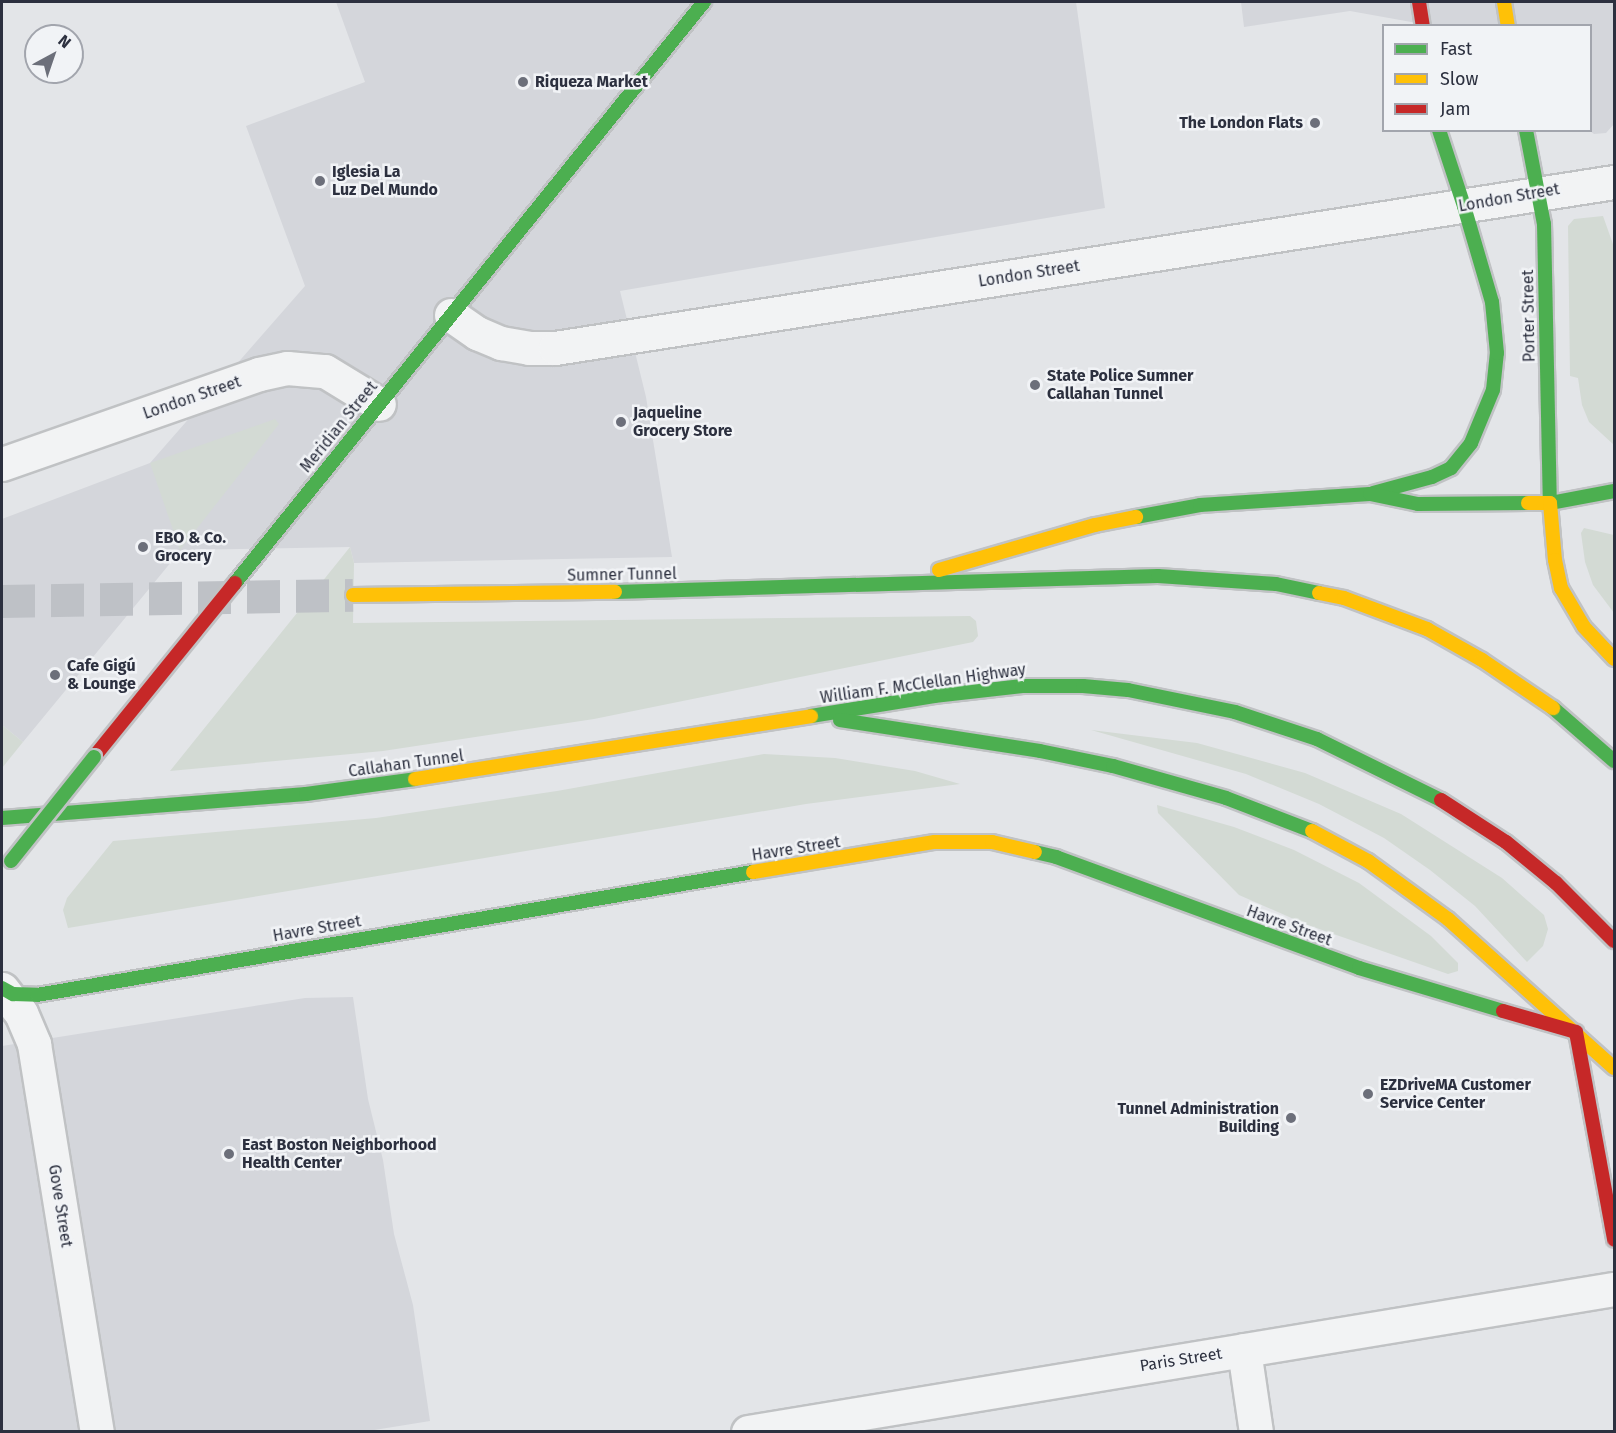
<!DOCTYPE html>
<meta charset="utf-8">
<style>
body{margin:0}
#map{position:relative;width:1616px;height:1433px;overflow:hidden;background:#e3e5e8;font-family:"Fira Sans",sans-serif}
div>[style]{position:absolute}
.built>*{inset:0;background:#d4d6db}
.green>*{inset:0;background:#d3dad4}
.highway-tunnel>*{height:33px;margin-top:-16.5px;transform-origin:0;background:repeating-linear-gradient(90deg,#bec1c6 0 33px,transparent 0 49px)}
.roads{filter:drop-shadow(2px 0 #c0c2c4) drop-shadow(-2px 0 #c0c2c4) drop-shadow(0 2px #c0c2c4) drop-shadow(0 -2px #c0c2c4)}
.street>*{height:33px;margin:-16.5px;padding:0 16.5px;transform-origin:16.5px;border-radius:16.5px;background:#f2f3f4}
.fast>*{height:14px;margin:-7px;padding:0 7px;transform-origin:7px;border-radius:7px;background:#4caf50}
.slow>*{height:14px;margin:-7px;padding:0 7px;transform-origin:7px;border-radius:7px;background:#ffc107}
.jam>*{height:14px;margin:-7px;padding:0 7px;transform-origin:7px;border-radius:7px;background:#c62828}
.bridges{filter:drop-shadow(2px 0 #c0c2c4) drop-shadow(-2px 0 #c0c2c4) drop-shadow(0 2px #c0c2c4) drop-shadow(0 -2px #c0c2c4)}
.fast-bridge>*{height:14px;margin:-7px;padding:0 7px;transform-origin:7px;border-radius:7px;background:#4caf50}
.dots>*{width:16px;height:16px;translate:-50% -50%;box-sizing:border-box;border:3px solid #f1f3f6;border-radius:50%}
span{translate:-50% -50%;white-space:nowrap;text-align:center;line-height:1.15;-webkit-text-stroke:5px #f1f3f6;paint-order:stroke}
.poi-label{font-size:16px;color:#2c303f;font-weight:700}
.left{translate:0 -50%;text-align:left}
.right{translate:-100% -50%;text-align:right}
.street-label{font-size:16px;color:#2c303f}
.frame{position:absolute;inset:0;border:3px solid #2c303f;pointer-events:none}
.legend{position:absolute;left:1382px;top:24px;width:210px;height:108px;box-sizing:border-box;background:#f1f3f6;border:2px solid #a2a5ad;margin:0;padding:8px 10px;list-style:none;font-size:18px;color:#2c303f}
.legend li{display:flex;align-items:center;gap:12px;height:30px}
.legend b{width:30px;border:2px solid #a2a5ad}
.north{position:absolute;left:24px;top:24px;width:60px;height:60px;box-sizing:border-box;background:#f1f3f6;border:2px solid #a2a5ad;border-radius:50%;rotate:40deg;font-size:16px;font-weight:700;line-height:24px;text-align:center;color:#2c303f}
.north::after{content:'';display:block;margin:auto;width:21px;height:27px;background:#6c6f7a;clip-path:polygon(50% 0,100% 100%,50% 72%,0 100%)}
</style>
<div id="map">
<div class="built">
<i style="clip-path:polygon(336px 2px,1076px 2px,1105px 208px,620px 291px,646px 397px,672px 557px,354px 563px,350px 547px,181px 550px,23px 742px,2px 725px,2px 519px,150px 463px,305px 286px,246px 126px,365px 82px)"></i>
<i style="clip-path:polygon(1241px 2px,1614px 2px,1614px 124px,1606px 133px,1594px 134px,1590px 131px,1590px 26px,1428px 25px,1350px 11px,1244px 27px)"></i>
<i style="clip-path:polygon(353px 997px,368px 1099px,383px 1160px,394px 1234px,413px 1305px,430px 1421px,362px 1432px,2px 1431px,2px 1046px,305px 998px)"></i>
</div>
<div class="green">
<i style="clip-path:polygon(1603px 216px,1614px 247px,1614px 445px,1589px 422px,1582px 405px,1578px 378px,1570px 376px,1568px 226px,1574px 219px)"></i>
<i style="clip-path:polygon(275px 419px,279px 424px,180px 550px,150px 463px)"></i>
<i style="clip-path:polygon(1584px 528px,1614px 535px,1614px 613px,1593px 585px,1585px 562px,1581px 533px)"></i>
<i style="clip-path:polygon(350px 547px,354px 563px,353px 623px,970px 616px,976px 621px,978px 636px,973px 642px,594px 719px,383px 751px,170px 771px)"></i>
<i style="clip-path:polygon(2px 725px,23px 742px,2px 768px)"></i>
<i style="clip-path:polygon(1091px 730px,1197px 743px,1305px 773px,1401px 814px,1502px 878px,1544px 915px,1548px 929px,1543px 946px,1527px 962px,1475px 906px,1430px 870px,1384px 838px,1319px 804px,1246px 774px)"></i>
<i style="clip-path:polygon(764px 754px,835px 758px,915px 771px,960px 784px,806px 804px,68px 928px,63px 910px,67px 898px,113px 841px,376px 818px,557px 791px)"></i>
<i style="clip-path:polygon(1157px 805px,1234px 827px,1294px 850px,1359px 883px,1431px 936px,1458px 963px,1458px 971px,1448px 974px,1305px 924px,1239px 895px,1158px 813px)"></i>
</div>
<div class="highway-tunnel">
<i style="left:2px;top:601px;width:351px;rotate:-1deg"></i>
</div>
<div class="roads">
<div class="street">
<i style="left:451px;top:315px;width:32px;rotate:35deg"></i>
<i style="left:477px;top:333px;width:26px;rotate:23deg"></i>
<i style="left:501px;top:343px;width:28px;rotate:10deg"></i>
<i style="left:529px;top:348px;width:26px"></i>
<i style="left:555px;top:348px;width:1072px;rotate:-8.91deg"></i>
<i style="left:2px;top:464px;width:272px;rotate:-19.3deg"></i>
<i style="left:259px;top:374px;width:29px;rotate:-12deg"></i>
<i style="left:287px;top:368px;width:38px;rotate:5deg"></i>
<i style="left:325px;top:371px;width:63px;rotate:31.4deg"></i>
<i style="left:2px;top:989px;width:31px;rotate:52deg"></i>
<i style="left:21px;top:1013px;width:34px;rotate:67deg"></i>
<i style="left:34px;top:1044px;width:393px;rotate:80.8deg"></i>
<i style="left:1244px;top:1350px;width:83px;rotate:81.7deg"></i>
<i style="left:748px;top:1432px;width:878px;rotate:-9.38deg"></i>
</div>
<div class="fast">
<i style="left:1439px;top:130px;width:80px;rotate:71.8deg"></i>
<i style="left:1526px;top:130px;width:96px;rotate:79.2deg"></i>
<i style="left:1544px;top:224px;width:279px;rotate:88.8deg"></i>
<i style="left:1373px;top:493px;width:61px;rotate:-15.2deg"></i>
<i style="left:1432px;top:477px;width:21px;rotate:-25deg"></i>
<i style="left:1451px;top:468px;width:32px;rotate:-51deg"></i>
<i style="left:1471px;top:443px;width:57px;rotate:-67.5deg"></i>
<i style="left:1493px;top:390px;width:37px;rotate:-84deg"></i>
<i style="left:1497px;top:353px;width:51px;rotate:-95.6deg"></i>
<i style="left:1492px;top:302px;width:100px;rotate:-106.3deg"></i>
<i style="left:1550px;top:503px;width:65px;rotate:-10.6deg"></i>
<i style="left:1136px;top:517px;width:65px;rotate:-10.6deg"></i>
<i style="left:1200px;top:505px;width:170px;rotate:-3.7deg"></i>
<i style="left:1370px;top:494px;width:49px;rotate:11.8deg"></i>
<i style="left:1418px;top:504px;width:110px;rotate:-0.5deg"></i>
<i style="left:235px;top:583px;width:747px;rotate:-51.09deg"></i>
<i style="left:615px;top:592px;width:543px;rotate:-1.69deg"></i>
<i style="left:1158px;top:576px;width:118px;rotate:3.9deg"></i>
<i style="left:1276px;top:584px;width:44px;rotate:11.8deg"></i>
<i style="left:1553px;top:708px;width:81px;rotate:41deg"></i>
<i style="left:811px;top:716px;width:125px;rotate:-9.2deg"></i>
<i style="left:934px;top:696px;width:89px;rotate:-6.5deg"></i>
<i style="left:1022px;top:686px;width:61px"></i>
<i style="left:1083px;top:686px;width:45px;rotate:5.1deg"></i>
<i style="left:1128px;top:690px;width:109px;rotate:11.6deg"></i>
<i style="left:1235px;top:712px;width:86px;rotate:18.2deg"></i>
<i style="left:1317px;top:739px;width:138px;rotate:26.2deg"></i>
<i style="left:840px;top:720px;width:202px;rotate:8.8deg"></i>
<i style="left:1040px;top:751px;width:75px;rotate:11.6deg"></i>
<i style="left:1113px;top:766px;width:117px;rotate:15.8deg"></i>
<i style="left:1226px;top:798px;width:92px;rotate:21deg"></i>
<i style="left:2px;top:818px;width:305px;rotate:-4.5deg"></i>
<i style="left:306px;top:794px;width:110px;rotate:-7.8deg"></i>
<i style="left:1035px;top:852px;width:22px;rotate:13deg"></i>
<i style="left:1056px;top:857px;width:323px;rotate:20.1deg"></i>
<i style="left:1359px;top:968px;width:150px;rotate:16.6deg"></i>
<i style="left:2px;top:988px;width:13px;rotate:29deg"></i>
<i style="left:13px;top:994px;width:24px;rotate:2deg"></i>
<i style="left:37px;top:995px;width:726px;rotate:-9.75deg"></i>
</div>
<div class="slow">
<i style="left:1504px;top:2px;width:24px;rotate:81deg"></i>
<i style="left:1528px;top:503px;width:22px"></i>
<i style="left:1550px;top:503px;width:57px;rotate:85deg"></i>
<i style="left:1555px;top:560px;width:29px;rotate:78deg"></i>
<i style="left:1561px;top:588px;width:45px;rotate:59.5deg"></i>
<i style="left:1584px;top:627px;width:44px;rotate:46.8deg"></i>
<i style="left:939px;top:570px;width:162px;rotate:-16.1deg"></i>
<i style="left:1095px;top:525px;width:42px;rotate:-11deg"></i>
<i style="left:1319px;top:593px;width:25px;rotate:11deg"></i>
<i style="left:1344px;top:598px;width:89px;rotate:20.5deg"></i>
<i style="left:1427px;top:629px;width:63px;rotate:29.4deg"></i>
<i style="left:1482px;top:660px;width:86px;rotate:34.1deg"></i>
<i style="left:353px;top:595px;width:262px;rotate:-0.7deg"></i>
<i style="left:415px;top:779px;width:401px;rotate:-9deg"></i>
<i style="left:1312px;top:831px;width:64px;rotate:28.2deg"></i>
<i style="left:1368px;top:861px;width:99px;rotate:35.9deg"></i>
<i style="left:1448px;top:919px;width:223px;rotate:41.9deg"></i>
<i style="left:753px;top:872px;width:184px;rotate:-9.4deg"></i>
<i style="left:935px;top:842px;width:57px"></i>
<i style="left:992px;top:842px;width:44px;rotate:13.1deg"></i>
</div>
<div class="jam">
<i style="left:1419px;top:2px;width:24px;rotate:81deg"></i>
<i style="left:94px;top:757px;width:224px;rotate:-51deg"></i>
<i style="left:1441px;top:800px;width:77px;rotate:32.9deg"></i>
<i style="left:1506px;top:842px;width:65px;rotate:39.4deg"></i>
<i style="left:1556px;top:883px;width:82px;rotate:45deg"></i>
<i style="left:1503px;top:1011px;width:76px;rotate:16deg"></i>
<i style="left:1576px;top:1032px;width:211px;rotate:79.6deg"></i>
</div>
</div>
<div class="bridges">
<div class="fast-bridge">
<i style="left:11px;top:861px;width:133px;rotate:-51.4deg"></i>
</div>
</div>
<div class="dots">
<i style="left:523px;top:82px;background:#6c6f7a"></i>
<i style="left:1315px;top:123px;background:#6c6f7a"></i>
<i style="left:320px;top:181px;background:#6c6f7a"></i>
<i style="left:1035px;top:385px;background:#6c6f7a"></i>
<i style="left:621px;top:422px;background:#6c6f7a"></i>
<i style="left:143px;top:547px;background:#6c6f7a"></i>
<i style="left:55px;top:675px;background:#6c6f7a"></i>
<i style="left:1368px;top:1094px;background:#6c6f7a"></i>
<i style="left:1291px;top:1118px;background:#6c6f7a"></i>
<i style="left:229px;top:1154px;background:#6c6f7a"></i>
</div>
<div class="poi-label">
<span class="left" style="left:535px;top:82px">Riqueza Market</span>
<span class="right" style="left:1303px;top:123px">The London Flats</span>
<span class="left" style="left:332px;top:181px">Iglesia La<br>Luz Del Mundo</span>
<span class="left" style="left:1047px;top:385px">State Police Sumner<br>Callahan Tunnel</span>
<span class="left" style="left:633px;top:422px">Jaqueline<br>Grocery Store</span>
<span class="left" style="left:155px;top:547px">EBO &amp; Co.<br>Grocery</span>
<span class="left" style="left:67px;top:675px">Cafe Gigú<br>&amp; Lounge</span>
<span class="left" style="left:1380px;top:1094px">EZDriveMA Customer<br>Service Center</span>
<span class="right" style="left:1279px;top:1118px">Tunnel Administration<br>Building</span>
<span class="left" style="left:242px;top:1154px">East Boston Neighborhood<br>Health Center</span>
</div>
<div class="street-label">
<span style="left:1509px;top:198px;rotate:-10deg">London Street</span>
<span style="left:1029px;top:274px;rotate:-9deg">London Street</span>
<span style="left:1529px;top:316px;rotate:-91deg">Porter Street</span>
<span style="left:192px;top:398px;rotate:-19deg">London Street</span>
<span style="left:339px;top:427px;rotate:-51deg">Meridian Street</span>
<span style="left:622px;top:575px;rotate:-1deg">Sumner Tunnel</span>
<span style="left:923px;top:684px;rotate:-8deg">William F. McClellan Highway</span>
<span style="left:406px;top:764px;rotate:-8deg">Callahan Tunnel</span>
<span style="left:796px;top:849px;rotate:-9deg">Havre Street</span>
<span style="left:1289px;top:926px;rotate:20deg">Havre Street</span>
<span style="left:317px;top:929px;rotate:-10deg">Havre Street</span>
<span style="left:60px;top:1206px;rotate:81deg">Gove Street</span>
<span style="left:1181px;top:1360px;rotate:-9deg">Paris Street</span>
</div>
<div class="frame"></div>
<ul class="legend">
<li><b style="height:8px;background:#4caf50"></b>Fast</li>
<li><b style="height:8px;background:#ffc107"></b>Slow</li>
<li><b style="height:8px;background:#c62828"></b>Jam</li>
</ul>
<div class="north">N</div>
</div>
